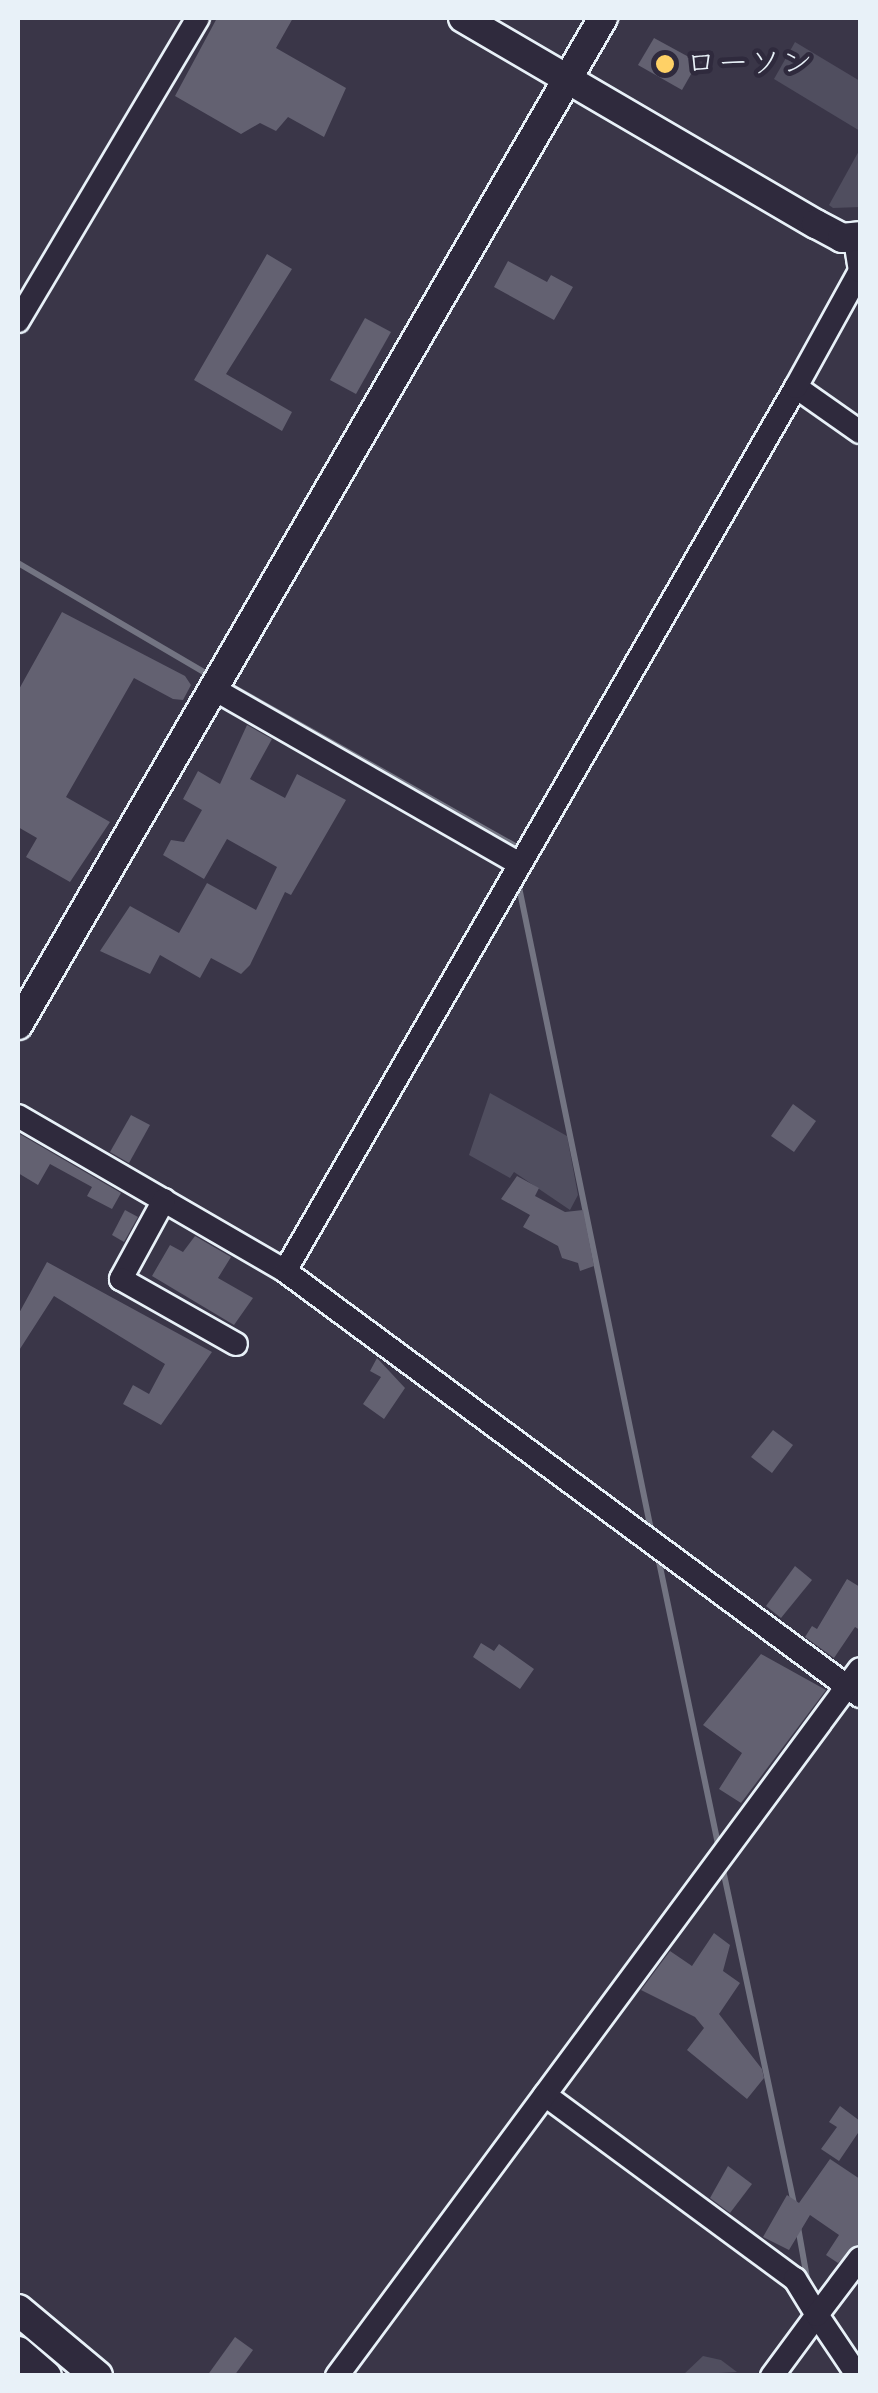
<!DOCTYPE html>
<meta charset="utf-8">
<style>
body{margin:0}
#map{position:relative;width:878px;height:2393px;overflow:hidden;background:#3a3648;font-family:"Balsamiq Sans","Klee One",sans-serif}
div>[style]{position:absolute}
.green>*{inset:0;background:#504e5f}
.stream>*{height:6px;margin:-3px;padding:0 3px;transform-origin:3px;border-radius:3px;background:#737482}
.building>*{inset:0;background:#636171}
.roads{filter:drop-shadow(2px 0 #e8f1f8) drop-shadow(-2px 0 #e8f1f8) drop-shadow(0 2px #e8f1f8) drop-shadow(0 -2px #e8f1f8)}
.minor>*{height:22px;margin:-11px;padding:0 11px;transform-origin:11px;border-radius:11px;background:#2f2a3d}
.tertiary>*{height:28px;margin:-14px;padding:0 14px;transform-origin:14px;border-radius:14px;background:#2f2a3d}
.secondary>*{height:30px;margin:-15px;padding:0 15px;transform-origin:15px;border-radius:15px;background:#2f2a3d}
.dots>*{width:28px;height:28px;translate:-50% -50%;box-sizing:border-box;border:5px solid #2f2a3d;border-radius:50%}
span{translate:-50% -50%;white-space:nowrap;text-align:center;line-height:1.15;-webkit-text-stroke:9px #2f2a3d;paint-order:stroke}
.poi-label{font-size:32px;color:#e8f1f8}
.left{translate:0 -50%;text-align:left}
.frame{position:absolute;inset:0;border:20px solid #e8f1f8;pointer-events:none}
</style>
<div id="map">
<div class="green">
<i style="clip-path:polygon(795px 42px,860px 81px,860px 131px,774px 79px)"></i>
<i style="clip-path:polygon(860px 149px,860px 207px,833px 208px,829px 205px)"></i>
<i style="clip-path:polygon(490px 1093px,567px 1136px,578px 1195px,570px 1210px,514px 1172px,510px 1178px,469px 1155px)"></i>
<i style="clip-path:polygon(703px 2356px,721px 2360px,737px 2372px,683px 2375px)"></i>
</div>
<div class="stream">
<i style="left:18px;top:563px;width:225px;rotate:30.4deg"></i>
<i style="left:224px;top:682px;width:334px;rotate:29.4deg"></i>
<i style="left:515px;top:846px;width:8px;rotate:83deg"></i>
<i style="left:518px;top:882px;width:662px;rotate:78.4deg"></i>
<i style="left:658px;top:1557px;width:297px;rotate:78.2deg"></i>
<i style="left:722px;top:1865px;width:348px;rotate:78deg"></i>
<i style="left:798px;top:2227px;width:58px;rotate:80deg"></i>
</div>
<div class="building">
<i style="clip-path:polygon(217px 18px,293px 18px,276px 48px,346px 88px,324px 137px,288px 117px,276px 131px,260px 123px,241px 134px,175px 96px)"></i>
<i style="clip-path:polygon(654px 38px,698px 62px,682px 90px,638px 65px)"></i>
<i style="clip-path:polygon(267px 254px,292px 269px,226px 374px,292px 412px,282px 431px,194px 380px)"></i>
<i style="clip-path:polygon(508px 261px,547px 282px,551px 275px,573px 287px,554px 320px,494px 287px)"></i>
<i style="clip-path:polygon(365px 318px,391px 332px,356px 394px,330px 380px)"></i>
<i style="clip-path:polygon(62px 612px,185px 676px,191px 685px,183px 700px,173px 699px,134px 678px,66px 797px,110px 822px,70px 882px,26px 857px,37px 838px,18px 827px,18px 691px)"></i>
<i style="clip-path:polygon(247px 725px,272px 739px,250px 779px,285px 798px,297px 774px,346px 800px,291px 895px,285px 892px,250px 965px,241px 974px,211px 958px,200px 978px,160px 955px,150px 974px,100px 951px,130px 906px,179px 933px,207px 883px,256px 910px,277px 867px,227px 839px,204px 879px,163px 855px,171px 840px,184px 842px,202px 810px,183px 799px,198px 771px,220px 784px)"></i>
<i style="clip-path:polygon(793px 1104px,816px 1121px,794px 1152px,771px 1136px)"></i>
<i style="clip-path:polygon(131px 1115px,150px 1125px,129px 1163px,110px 1152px)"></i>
<i style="clip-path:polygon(18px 1133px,121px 1193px,112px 1209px,87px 1196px,92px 1187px,50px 1164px,38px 1185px,18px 1173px)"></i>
<i style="clip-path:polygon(517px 1176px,539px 1188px,535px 1196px,565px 1212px,583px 1210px,594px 1266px,580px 1271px,578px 1263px,562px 1258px,558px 1246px,523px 1227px,530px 1215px,501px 1199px)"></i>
<i style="clip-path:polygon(125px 1210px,138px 1217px,124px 1242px,112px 1235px)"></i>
<i style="clip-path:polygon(195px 1236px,231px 1257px,218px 1278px,253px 1298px,234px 1325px,152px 1276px,170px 1245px,183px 1252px)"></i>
<i style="clip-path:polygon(47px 1262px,212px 1352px,161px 1425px,123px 1404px,133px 1385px,149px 1394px,165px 1364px,54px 1296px,18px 1352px,18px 1315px)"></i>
<i style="clip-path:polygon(377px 1358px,405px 1388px,384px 1419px,363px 1404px,381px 1377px,370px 1371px)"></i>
<i style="clip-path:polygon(773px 1430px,793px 1445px,772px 1473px,751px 1457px)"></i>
<i style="clip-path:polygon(795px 1566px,812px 1580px,781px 1618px,766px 1606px)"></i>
<i style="clip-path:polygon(847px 1579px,860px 1587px,860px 1630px,855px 1627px,834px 1658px,805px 1637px,812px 1626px,817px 1629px)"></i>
<i style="clip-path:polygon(481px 1643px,494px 1651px,499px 1644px,534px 1669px,520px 1689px,473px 1657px)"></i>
<i style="clip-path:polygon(761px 1654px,826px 1690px,741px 1803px,719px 1789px,742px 1753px,703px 1725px)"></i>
<i style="clip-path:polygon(714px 1933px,730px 1945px,723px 1971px,740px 1983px,719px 2014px,762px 2069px,764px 2078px,747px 2099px,687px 2050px,704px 2028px,695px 2017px,641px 1990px,670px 1951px,692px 1966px)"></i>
<i style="clip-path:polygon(840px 2106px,860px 2121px,860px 2130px,839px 2161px,821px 2149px,837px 2127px,829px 2122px)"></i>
<i style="clip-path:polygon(830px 2159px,860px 2179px,860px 2243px,838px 2263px,826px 2255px,839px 2235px,810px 2215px,789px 2250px,763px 2237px,787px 2195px,799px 2203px)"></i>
<i style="clip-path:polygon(728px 2166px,752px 2184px,730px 2213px,710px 2198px)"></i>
<i style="clip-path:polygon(235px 2337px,253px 2350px,234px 2376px,207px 2376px)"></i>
</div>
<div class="roads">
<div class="minor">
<i style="left:18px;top:321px;width:352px;rotate:-59.3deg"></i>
<i style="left:796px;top:387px;width:78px;rotate:35.1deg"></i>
<i style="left:214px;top:689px;width:352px;rotate:29.8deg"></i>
<i style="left:18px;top:1116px;width:309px;rotate:30.1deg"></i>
<i style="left:285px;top:1271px;width:715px;rotate:36.47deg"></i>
<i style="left:164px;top:1200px;width:90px;rotate:118.6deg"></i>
<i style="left:121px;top:1279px;width:132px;rotate:29.5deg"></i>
<i style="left:285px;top:1271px;width:1021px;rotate:-59.97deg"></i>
<i style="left:796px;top:387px;width:132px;rotate:-61.1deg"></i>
<i style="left:860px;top:271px;width:33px;rotate:-99deg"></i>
<i style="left:545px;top:2095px;width:310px;rotate:36.4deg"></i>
<i style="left:795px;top:2279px;width:42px;rotate:58.6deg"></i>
<i style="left:817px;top:2315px;width:76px;rotate:126.4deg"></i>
<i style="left:337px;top:2376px;width:879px;rotate:-53.51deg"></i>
<i style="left:858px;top:2376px;width:73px;rotate:-123.9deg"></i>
<i style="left:817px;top:2315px;width:71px;rotate:-53deg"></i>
</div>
<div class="tertiary">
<i style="left:463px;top:18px;width:409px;rotate:30.3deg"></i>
<i style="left:816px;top:224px;width:30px;rotate:28deg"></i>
<i style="left:842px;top:238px;width:18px;rotate:-6deg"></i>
<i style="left:18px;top:1025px;width:1165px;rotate:-59.85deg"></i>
</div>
<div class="secondary">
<i style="left:18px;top:2310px;width:103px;rotate:39.9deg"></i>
<i style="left:18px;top:2352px;width:37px;rotate:41deg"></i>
</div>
</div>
<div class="dots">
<i style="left:665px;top:64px;background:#ffd166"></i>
</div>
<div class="poi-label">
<span class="left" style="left:685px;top:64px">ローソン</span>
</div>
<div class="frame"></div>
</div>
